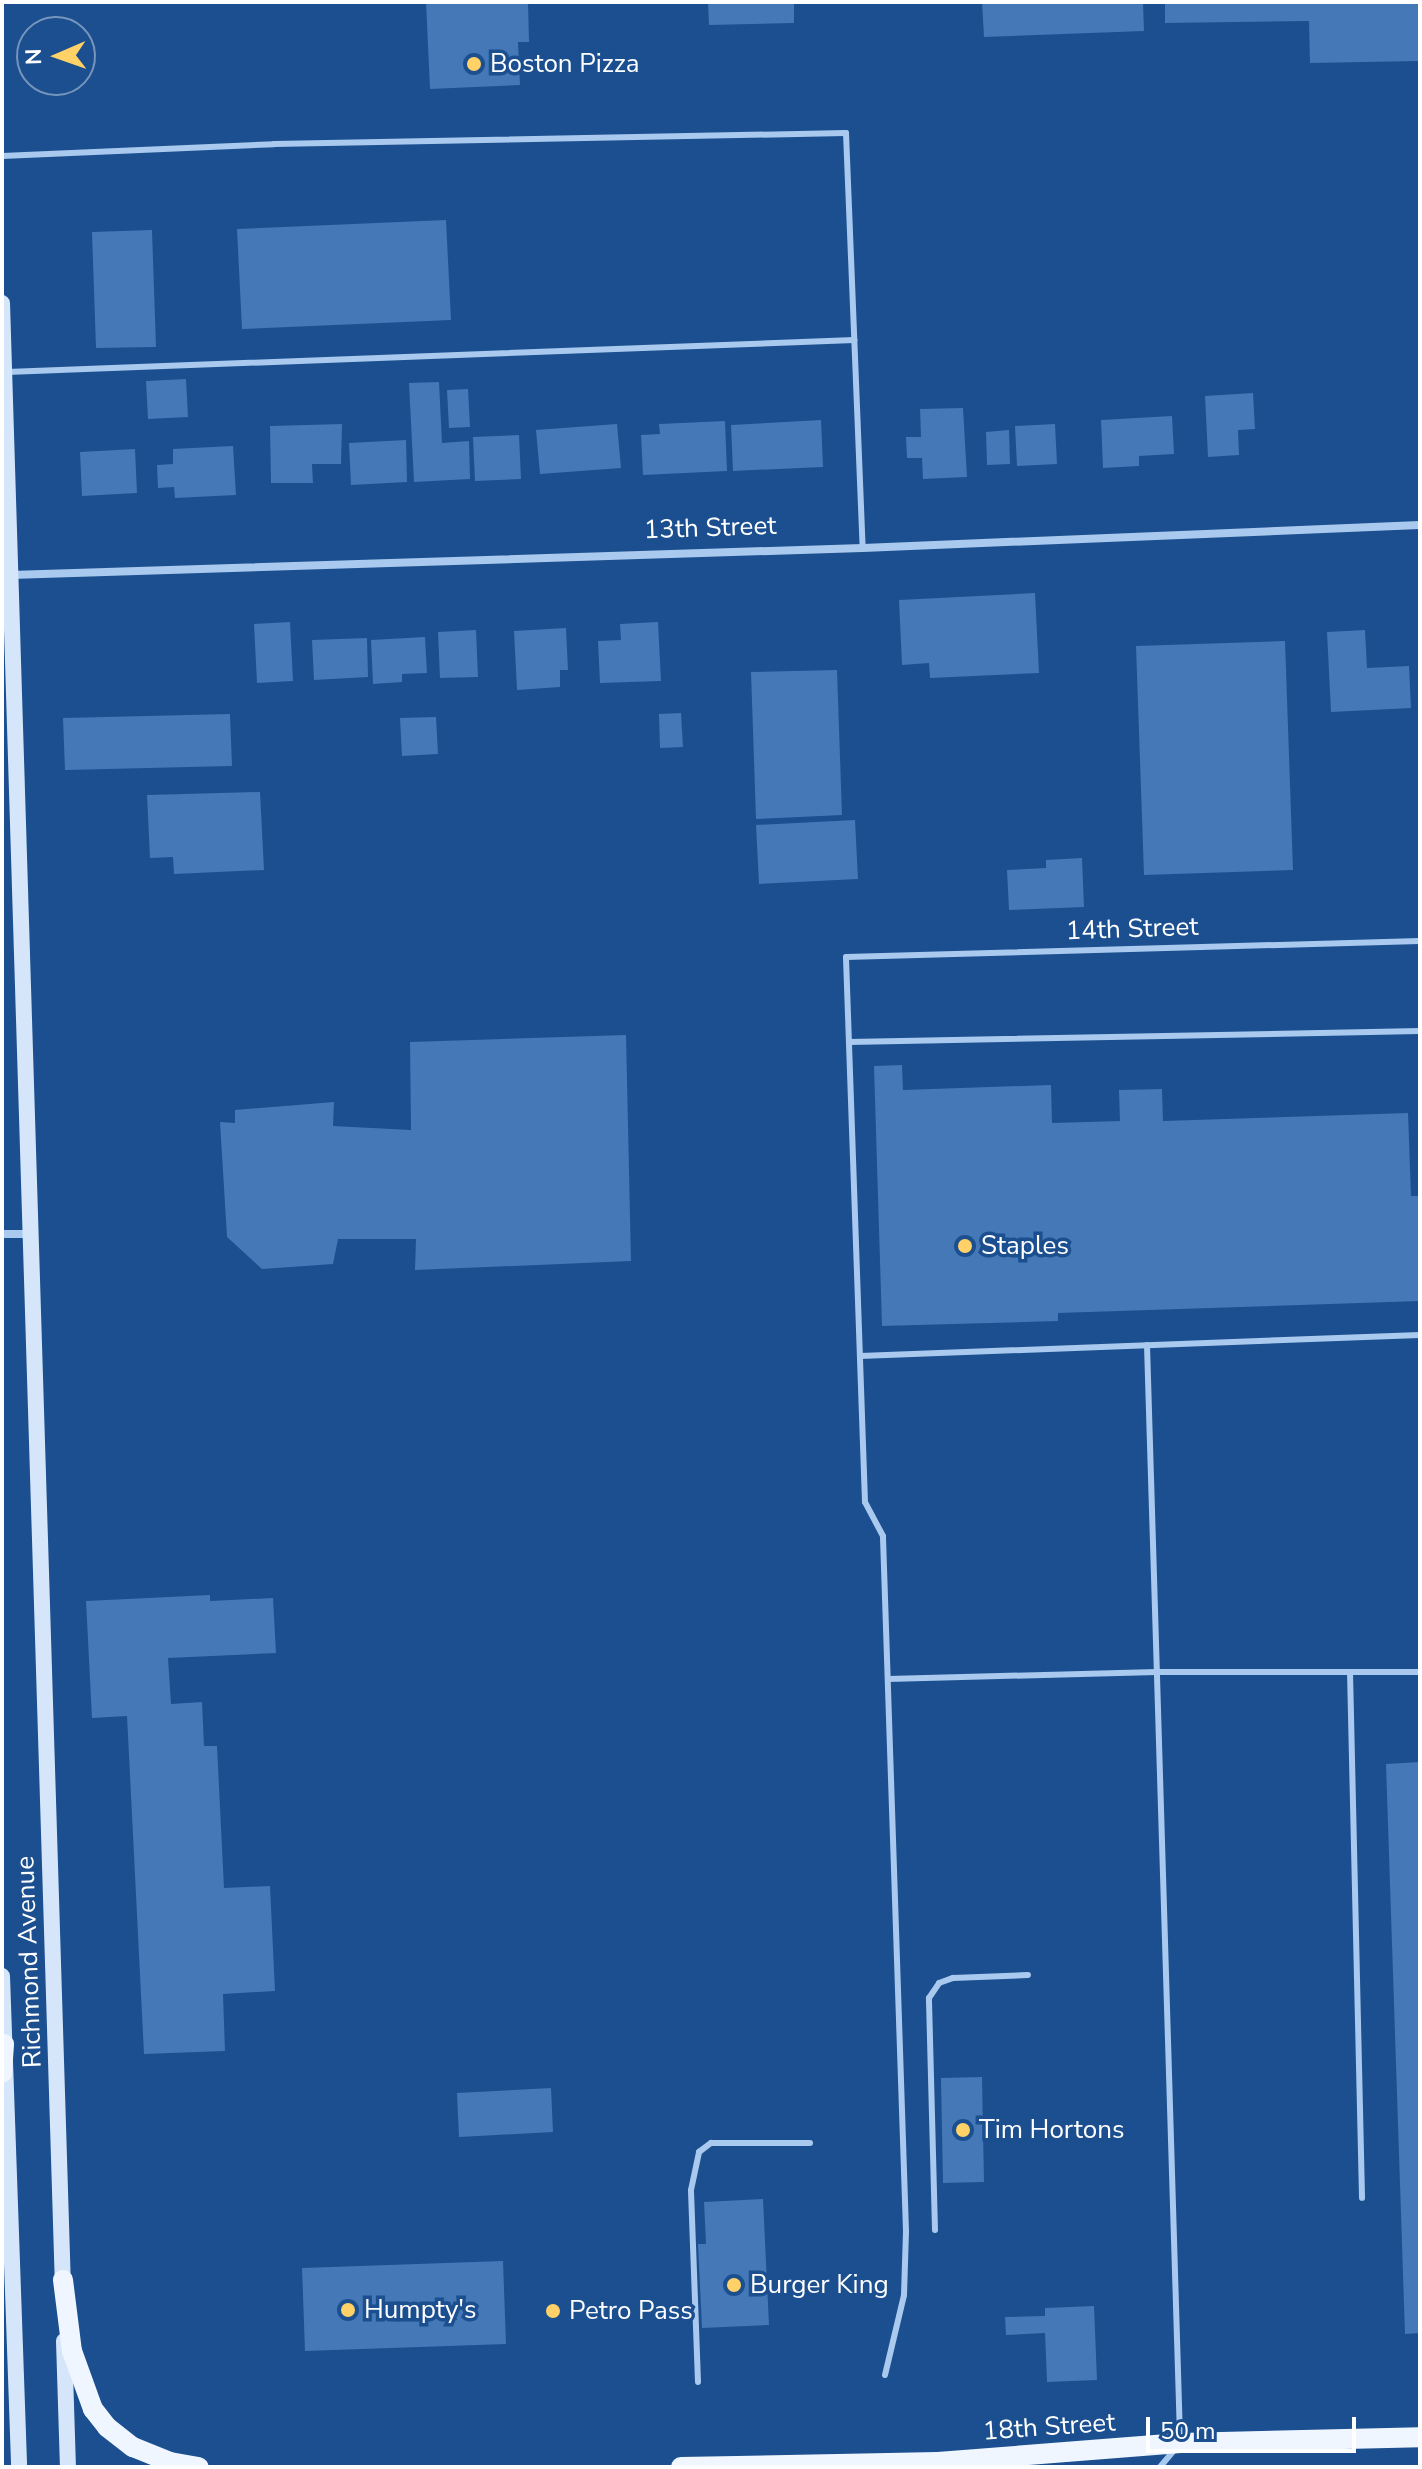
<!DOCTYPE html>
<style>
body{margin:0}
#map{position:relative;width:1422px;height:2469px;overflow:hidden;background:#1b4f8f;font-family:"Nunito Sans",sans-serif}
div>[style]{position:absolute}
.building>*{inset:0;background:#4478b7}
.lane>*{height:6px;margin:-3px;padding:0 3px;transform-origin:3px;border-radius:3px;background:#a9c9ee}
.street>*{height:8px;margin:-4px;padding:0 4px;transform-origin:4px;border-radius:4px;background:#a9c9ee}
.secondary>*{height:16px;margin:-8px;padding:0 8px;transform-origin:8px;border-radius:8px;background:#d6e6fa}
.primary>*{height:20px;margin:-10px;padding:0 10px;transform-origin:10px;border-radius:10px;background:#f0f6ff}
.dots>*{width:22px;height:22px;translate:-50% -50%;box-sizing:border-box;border:4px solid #1b4f8f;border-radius:50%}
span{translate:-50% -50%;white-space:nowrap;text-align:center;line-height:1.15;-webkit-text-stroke:7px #1b4f8f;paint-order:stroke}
.poi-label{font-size:26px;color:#fff}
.left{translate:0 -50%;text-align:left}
.street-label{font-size:26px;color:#fff}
.frame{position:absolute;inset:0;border:4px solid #fff;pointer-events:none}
.north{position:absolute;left:16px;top:16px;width:80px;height:80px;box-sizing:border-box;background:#1b4f8f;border:2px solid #7695bc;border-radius:50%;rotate:268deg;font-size:22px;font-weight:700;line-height:32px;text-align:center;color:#fff}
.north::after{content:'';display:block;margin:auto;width:28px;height:36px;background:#ffd166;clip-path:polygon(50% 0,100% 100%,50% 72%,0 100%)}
.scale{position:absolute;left:1146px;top:2417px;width:210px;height:36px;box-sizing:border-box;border:4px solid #fff;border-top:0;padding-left:10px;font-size:24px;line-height:28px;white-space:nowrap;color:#fff;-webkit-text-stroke:6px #1b4f8f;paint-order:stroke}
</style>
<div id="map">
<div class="building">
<i style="clip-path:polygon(426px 2px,528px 2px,529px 42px,518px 42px,520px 85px,430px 89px)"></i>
<i style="clip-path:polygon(708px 2px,794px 2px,794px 23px,709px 25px)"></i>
<i style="clip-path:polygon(982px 2px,1143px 2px,1144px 31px,984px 37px)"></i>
<i style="clip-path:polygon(1165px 2px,1420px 2px,1420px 61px,1310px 63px,1309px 21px,1165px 23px)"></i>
<i style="clip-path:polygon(446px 220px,451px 320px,242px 329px,237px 229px)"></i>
<i style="clip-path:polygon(152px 230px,156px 347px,96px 348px,92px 232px)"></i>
<i style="clip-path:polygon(186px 379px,188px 417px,148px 419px,146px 381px)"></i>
<i style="clip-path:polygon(439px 382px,442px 443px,469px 441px,470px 479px,414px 482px,409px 383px)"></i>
<i style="clip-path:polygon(468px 389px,470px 427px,449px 428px,447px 390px)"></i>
<i style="clip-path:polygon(1253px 393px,1255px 429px,1238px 430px,1239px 455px,1208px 457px,1205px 396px)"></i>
<i style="clip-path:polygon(963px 408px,967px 477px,923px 479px,922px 458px,907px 458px,906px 437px,921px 437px,920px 409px)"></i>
<i style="clip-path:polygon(1172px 416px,1174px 454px,1139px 456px,1139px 466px,1103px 468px,1101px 420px)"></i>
<i style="clip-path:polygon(821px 420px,823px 467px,733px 471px,731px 425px)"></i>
<i style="clip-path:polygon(725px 421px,727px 471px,643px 475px,641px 435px,660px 434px,659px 424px)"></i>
<i style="clip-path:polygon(342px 424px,341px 464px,312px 464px,313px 483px,271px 483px,270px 426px)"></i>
<i style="clip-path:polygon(617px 424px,621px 468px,540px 474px,536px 430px)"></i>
<i style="clip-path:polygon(1055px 424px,1057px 464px,1017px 466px,1015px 426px)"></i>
<i style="clip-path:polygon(1009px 430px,1010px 464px,987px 465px,986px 432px)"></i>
<i style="clip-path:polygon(519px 435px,521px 479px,475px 481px,473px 437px)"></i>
<i style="clip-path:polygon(406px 440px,407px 482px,351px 485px,349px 443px)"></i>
<i style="clip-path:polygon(233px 446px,236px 495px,175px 498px,174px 487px,158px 488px,157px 465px,173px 464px,173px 449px)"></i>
<i style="clip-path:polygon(135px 449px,137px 493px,82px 496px,80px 452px)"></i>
<i style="clip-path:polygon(1035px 593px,1039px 673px,930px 678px,929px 663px,902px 665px,899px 600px)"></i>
<i style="clip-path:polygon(290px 622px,293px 681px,257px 683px,254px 624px)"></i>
<i style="clip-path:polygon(658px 622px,661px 681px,600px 683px,598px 641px,621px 640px,620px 624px)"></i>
<i style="clip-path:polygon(566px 628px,568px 670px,560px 670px,560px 687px,517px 690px,514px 631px)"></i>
<i style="clip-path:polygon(476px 630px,478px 677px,440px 678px,438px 632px)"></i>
<i style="clip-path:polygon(1365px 630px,1367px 668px,1409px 666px,1411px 708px,1331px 712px,1327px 632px)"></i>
<i style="clip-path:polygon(425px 637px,427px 673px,402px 674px,402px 682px,373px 684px,371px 640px)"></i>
<i style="clip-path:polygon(367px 638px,368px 677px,314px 680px,312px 640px)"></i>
<i style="clip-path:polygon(1285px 641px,1293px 870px,1144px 875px,1136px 646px)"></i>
<i style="clip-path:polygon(837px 670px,842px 815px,756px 819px,751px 672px)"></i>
<i style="clip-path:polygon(681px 713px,683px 747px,660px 748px,659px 714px)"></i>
<i style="clip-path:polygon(230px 714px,232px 766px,65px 770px,63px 718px)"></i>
<i style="clip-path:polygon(436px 717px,438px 754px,402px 756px,400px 718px)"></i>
<i style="clip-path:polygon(260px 792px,264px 870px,174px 874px,173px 857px,150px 858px,147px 795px)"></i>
<i style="clip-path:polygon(855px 820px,858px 879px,759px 884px,756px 825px)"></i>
<i style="clip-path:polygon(1082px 858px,1084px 907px,1009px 910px,1007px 870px,1046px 868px,1046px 860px)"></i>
<i style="clip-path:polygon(626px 1035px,631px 1261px,415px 1270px,416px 1239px,338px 1239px,333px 1264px,262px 1269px,227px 1237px,220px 1122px,235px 1123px,235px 1110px,334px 1102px,333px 1126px,411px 1130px,410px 1042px)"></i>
<i style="clip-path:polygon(902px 1065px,903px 1090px,1051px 1085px,1052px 1123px,1120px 1121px,1119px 1090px,1162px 1089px,1163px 1121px,1408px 1113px,1411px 1196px,1420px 1196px,1420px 1301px,1058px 1313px,1058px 1321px,882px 1326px,874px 1066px)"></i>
<i style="clip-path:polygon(210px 1595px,210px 1601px,273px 1598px,276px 1653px,168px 1658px,171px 1704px,202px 1702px,204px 1746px,217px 1746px,224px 1888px,270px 1886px,275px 1991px,223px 1994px,225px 2051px,144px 2054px,127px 1716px,92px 1718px,86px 1601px)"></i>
<i style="clip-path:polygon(1420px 1762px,1420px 2333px,1405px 2334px,1386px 1764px)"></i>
<i style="clip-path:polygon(982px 2077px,984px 2182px,943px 2183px,941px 2078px)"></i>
<i style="clip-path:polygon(551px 2088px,553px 2132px,459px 2137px,457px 2093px)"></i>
<i style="clip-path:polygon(763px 2199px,769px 2325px,702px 2328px,698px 2244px,706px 2244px,704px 2202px)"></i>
<i style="clip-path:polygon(503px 2261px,506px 2344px,305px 2351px,302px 2268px)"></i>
<i style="clip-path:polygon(1094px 2306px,1097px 2380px,1047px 2382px,1045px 2333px,1006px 2335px,1005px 2317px,1045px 2316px,1045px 2308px)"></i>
</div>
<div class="lane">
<i style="left:2px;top:156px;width:272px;rotate:-2.5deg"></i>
<i style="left:274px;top:144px;width:572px;rotate:-1.1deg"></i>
<i style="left:846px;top:133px;width:415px;rotate:87.7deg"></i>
<i style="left:7px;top:372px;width:848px;rotate:-2.16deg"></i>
<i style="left:849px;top:1042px;width:571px;rotate:-1.1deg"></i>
<i style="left:1147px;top:1345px;width:1094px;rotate:88.27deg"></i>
<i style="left:860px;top:1356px;width:560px;rotate:-2.15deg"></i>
<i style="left:1350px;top:1672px;width:526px;rotate:88.69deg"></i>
<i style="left:888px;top:1679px;width:269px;rotate:-1.5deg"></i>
<i style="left:1157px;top:1672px;width:263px"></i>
<i style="left:935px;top:2230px;width:232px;rotate:-91.5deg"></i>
<i style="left:929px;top:1998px;width:18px;rotate:-56deg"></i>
<i style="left:939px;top:1983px;width:15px;rotate:-20deg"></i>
<i style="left:953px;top:1978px;width:75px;rotate:-2.3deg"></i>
<i style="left:885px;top:2375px;width:82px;rotate:-76.6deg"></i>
<i style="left:904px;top:2295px;width:64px;rotate:-88.2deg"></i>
<i style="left:906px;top:2231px;width:695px;rotate:-91.9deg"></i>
<i style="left:883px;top:1536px;width:38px;rotate:-118deg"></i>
<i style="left:865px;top:1502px;width:545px;rotate:-92deg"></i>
<i style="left:846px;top:957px;width:574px;rotate:-1.6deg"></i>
<i style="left:698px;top:2382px;width:192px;rotate:-92.1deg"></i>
<i style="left:691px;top:2190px;width:39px;rotate:-78deg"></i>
<i style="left:699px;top:2152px;width:15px;rotate:-37deg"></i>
<i style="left:711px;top:2143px;width:99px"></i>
<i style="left:1160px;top:2467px;width:25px;rotate:-50deg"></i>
</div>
<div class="street">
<i style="left:11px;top:575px;width:852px;rotate:-1.82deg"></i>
<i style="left:863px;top:548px;width:557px;rotate:-2.36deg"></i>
<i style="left:2px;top:1234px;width:29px"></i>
</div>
<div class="secondary">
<i style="left:2px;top:303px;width:1987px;rotate:88.24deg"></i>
<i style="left:2px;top:1976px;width:491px;rotate:88deg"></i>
<i style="left:64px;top:2341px;width:126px;rotate:88.2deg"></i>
</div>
<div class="primary">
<i style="left:2px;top:2073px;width:29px;rotate:-86deg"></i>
<i style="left:63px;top:2280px;width:72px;rotate:82.8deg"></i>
<i style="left:72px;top:2351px;width:62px;rotate:70.1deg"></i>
<i style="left:93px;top:2409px;width:23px;rotate:52deg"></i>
<i style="left:107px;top:2427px;width:33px;rotate:38deg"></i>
<i style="left:133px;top:2447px;width:40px;rotate:22deg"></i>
<i style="left:170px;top:2462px;width:29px;rotate:10deg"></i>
<i style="left:681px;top:2467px;width:257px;rotate:-1.1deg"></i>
<i style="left:938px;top:2462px;width:243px;rotate:-4.5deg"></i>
<i style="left:1180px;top:2443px;width:240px;rotate:-1.4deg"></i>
</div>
<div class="dots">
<i style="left:474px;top:64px;background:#ffd166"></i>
<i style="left:965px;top:1246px;background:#ffd166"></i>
<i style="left:963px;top:2130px;background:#ffd166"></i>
<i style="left:734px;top:2285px;background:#ffd166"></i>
<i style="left:348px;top:2310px;background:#ffd166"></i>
<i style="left:553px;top:2311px;background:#ffd166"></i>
</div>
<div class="poi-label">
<span class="left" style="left:490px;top:64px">Boston Pizza</span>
<span class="left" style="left:981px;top:1246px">Staples</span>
<span class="left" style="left:979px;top:2130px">Tim Hortons</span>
<span class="left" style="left:750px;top:2285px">Burger King</span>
<span class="left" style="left:364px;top:2310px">Humpty's</span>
<span class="left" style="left:569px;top:2311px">Petro Pass</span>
</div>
<div class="street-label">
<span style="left:710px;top:528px;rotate:-2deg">13th Street</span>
<span style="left:1132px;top:929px;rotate:-2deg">14th Street</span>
<span style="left:29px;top:1962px;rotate:-92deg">Richmond Avenue</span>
<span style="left:1049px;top:2427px;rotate:-4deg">18th Street</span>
</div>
<div class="frame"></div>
<div class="north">N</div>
<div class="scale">50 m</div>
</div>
